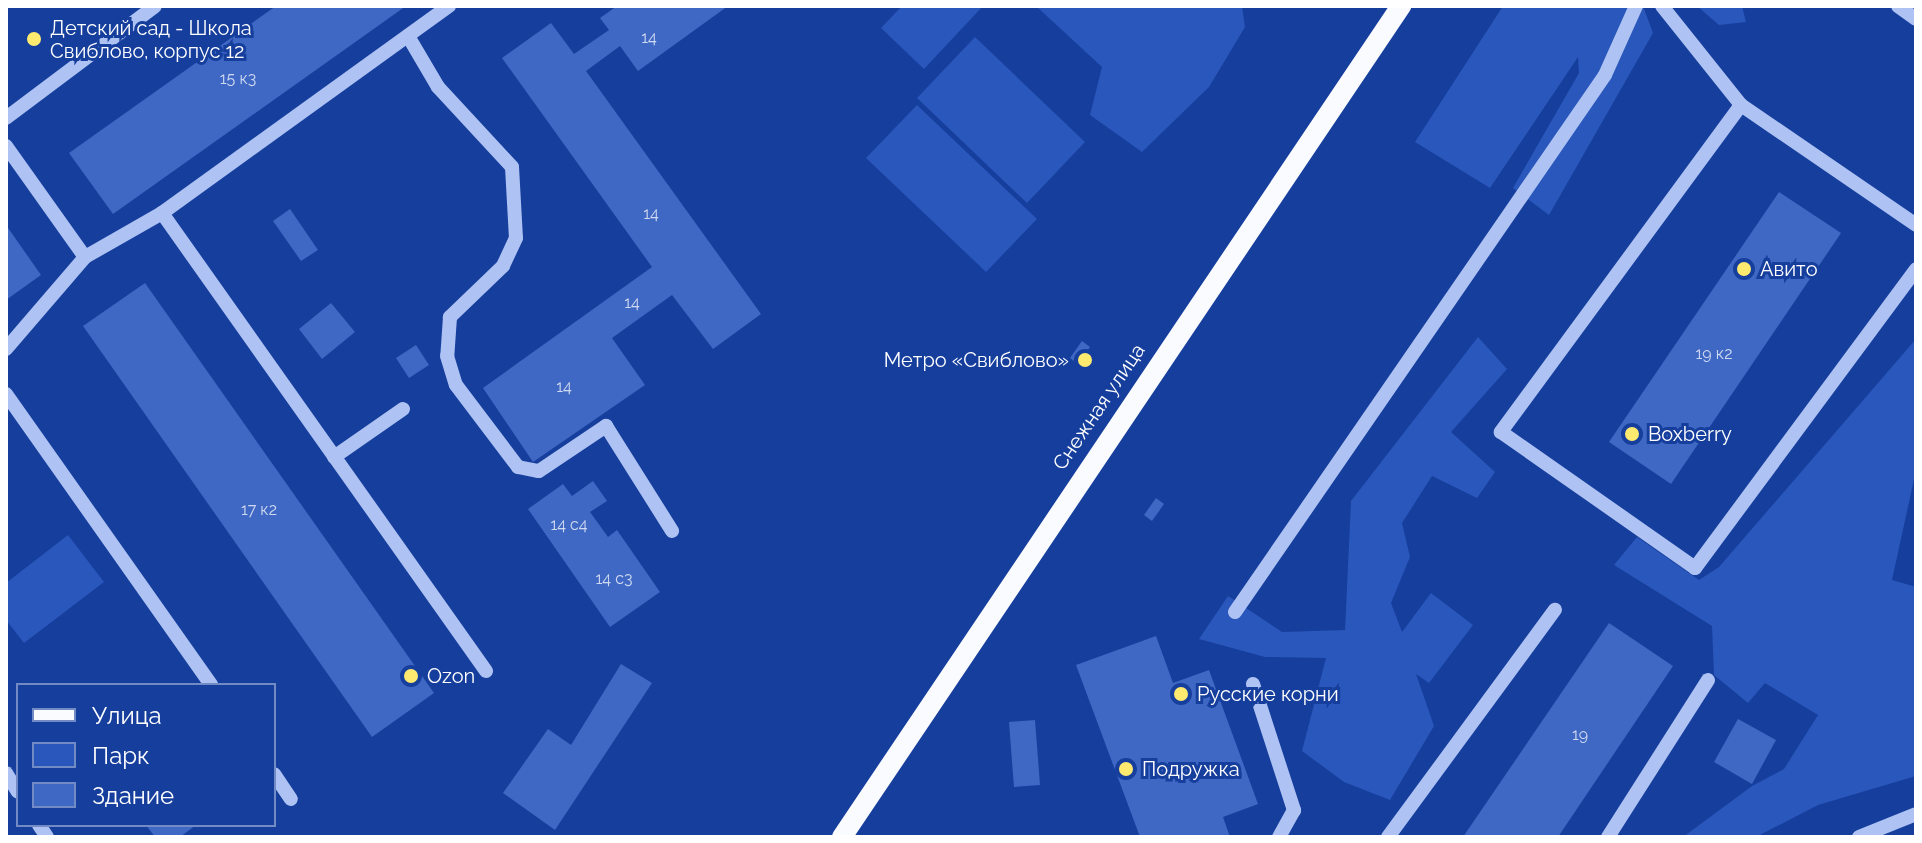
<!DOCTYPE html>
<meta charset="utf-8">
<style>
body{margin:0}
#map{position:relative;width:1922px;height:843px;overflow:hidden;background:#163e9d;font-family:Raleway,sans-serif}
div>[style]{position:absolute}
.green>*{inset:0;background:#2a57bb}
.building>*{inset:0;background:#3f68c4}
.minor>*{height:14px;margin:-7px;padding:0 7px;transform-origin:7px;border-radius:7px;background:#aec3f3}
.major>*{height:20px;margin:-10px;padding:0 10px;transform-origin:10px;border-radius:10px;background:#fafbff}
.dots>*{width:22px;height:22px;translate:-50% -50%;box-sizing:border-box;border:4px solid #163e9d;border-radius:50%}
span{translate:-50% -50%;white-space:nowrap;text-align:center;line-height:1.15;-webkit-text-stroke:6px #163e9d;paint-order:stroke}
.number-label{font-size:16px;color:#cfd9f0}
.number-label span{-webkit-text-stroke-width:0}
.poi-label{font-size:20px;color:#fff}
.left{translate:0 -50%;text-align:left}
.right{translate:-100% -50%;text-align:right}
.street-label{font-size:20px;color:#fff}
.frame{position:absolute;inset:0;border:8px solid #fff;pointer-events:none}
.legend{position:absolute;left:16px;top:683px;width:260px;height:144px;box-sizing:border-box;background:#163e9d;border:2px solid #738bc4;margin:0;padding:10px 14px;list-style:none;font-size:24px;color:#fff}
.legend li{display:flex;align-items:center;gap:16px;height:40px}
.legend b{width:40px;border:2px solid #738bc4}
</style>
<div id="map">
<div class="green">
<i style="clip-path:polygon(902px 6px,983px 6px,924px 69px,881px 28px)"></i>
<i style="clip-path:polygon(1036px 6px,1242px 6px,1245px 27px,1209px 87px,1142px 152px,1090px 115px,1102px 67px)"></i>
<i style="clip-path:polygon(1503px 6px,1643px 6px,1653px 33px,1549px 215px,1513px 188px,1579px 73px,1578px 57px,1490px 188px,1415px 142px)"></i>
<i style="clip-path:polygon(1697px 6px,1742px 6px,1746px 22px,1719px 25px)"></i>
<i style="clip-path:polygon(975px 37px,1085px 142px,1027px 203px,917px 98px)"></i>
<i style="clip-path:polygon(917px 105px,1037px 219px,986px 272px,866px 158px)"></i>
<i style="clip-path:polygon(1478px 337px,1507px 369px,1451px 432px,1495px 472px,1477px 498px,1432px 476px,1402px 523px,1410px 557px,1391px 603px,1402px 632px,1431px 593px,1473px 625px,1429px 683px,1416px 674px,1434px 726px,1390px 800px,1344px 782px,1302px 751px,1326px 658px,1265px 657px,1199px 639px,1228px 596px,1282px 632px,1345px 630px,1351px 501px)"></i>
<i style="clip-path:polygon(1916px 339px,1916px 470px,1892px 580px,1916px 587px,1916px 776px,1818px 805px,1756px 837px,1683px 837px,1752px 786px,1784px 769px,1818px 715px,1765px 683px,1748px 703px,1714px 675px,1712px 626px,1614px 565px,1637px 537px,1699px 580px,1719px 567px)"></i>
<i style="clip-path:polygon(68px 535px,104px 582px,24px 643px,6px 620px,6px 583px)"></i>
</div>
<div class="building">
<i style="clip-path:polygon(276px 6px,406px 6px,113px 214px,69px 153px)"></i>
<i style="clip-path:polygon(617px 6px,728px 6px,638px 71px,620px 46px,586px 71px,761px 314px,713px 349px,672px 295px,612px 338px,645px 385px,533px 462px,483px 388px,652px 267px,502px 58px,551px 23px,574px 54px,609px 30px,600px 18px)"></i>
<i style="clip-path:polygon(1779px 192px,1841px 233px,1671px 484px,1609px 442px)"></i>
<i style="clip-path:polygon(290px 209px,318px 250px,301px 261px,273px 221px)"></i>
<i style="clip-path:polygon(6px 225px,41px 275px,6px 300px)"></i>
<i style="clip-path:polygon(145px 283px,434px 693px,372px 737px,83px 326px)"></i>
<i style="clip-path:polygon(331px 303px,355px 332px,322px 359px,299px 329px)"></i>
<i style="clip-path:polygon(1082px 341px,1090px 347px,1078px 364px,1070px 358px)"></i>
<i style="clip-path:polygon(416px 345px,429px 365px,409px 378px,396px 358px)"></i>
<i style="clip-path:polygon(593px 481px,607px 501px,590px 512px,608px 537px,617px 530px,660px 592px,610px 627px,528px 509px,563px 484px,572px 496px)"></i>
<i style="clip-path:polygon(1156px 498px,1164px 504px,1152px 521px,1144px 515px)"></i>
<i style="clip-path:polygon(1609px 623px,1673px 666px,1558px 837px,1463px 837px)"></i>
<i style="clip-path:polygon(1156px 636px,1173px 683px,1209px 670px,1258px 804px,1223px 817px,1230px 837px,1140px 837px,1076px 665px)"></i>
<i style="clip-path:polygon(621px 664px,652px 683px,555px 830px,503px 793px,548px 729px,571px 745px)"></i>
<i style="clip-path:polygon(1738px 719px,1776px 740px,1752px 784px,1714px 762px)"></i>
<i style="clip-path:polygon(1035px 720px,1040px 785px,1014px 787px,1009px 722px)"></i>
<i style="clip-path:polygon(146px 825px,196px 825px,180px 837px,155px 837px)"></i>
</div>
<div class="minor">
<i style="left:1662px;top:6px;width:127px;rotate:51.4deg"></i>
<i style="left:1741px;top:105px;width:212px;rotate:34.4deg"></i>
<i style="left:1898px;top:6px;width:22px;rotate:36deg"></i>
<i style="left:408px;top:36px;width:59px;rotate:59.5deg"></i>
<i style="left:438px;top:87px;width:109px;rotate:47.2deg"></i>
<i style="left:512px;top:167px;width:71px;rotate:86.8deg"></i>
<i style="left:516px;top:238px;width:31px;rotate:115deg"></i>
<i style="left:503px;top:266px;width:74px;rotate:136.1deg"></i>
<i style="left:450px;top:317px;width:39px;rotate:94deg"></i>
<i style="left:447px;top:356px;width:30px;rotate:73deg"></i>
<i style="left:456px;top:385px;width:103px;rotate:52.9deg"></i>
<i style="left:518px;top:467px;width:21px;rotate:11deg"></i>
<i style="left:539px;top:471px;width:81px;rotate:-33.9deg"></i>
<i style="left:606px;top:426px;width:124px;rotate:57.8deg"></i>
<i style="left:1741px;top:105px;width:406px;rotate:126.3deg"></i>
<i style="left:1501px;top:432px;width:237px;rotate:35deg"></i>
<i style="left:1695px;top:568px;width:372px;rotate:-53.5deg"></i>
<i style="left:6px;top:118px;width:186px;rotate:-36.9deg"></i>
<i style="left:6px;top:146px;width:136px;rotate:54.6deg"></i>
<i style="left:162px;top:213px;width:561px;rotate:54.72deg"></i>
<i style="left:6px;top:349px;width:121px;rotate:-49.3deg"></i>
<i style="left:85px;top:257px;width:89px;rotate:-29.7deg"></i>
<i style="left:162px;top:213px;width:354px;rotate:-35.8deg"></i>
<i style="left:6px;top:394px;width:356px;rotate:54.8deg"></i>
<i style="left:334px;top:457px;width:84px;rotate:-34.8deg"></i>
<i style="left:1235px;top:612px;width:652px;rotate:-55.43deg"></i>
<i style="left:1605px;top:75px;width:76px;rotate:-65.8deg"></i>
<i style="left:1253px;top:684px;width:133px;rotate:72deg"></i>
<i style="left:1294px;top:810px;width:31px;rotate:119deg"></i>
<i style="left:6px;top:773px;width:22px;rotate:58deg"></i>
<i style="left:274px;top:774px;width:30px;rotate:56deg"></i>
<i style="left:39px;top:825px;width:14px;rotate:56deg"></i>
<i style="left:1388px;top:837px;width:282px;rotate:-53.7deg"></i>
<i style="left:1608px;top:837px;width:186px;rotate:-57.5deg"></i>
<i style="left:1859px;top:837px;width:61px;rotate:-22deg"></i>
</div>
<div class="major">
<i style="left:842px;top:837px;width:1002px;rotate:-56.07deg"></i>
</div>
<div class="dots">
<i style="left:34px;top:39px;background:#ffea70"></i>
<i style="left:1744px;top:269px;background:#ffea70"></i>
<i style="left:1085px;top:360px;background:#ffea70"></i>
<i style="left:1632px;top:434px;background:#ffea70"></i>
<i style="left:411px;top:676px;background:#ffea70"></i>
<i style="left:1181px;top:694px;background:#ffea70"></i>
<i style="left:1126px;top:769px;background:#ffea70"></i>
</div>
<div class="number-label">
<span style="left:649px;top:38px">14</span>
<span style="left:238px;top:79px">15 к3</span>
<span style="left:651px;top:214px">14</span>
<span style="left:632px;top:303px">14</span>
<span style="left:1714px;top:354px">19 к2</span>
<span style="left:564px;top:387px">14</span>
<span style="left:259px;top:510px">17 к2</span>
<span style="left:569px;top:525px">14 с4</span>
<span style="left:614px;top:579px">14 с3</span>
<span style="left:1580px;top:735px">19</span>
</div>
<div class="poi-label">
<span class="left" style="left:50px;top:40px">Детский сад - Школа<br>Свиблово, корпус 12</span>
<span class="left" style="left:1760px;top:269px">Авито</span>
<span class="right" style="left:1069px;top:360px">Метро «Свиблово»</span>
<span class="left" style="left:1648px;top:434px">Boxberry</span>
<span class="left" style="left:427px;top:676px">Ozon</span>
<span class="left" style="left:1197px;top:694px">Русские корни</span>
<span class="left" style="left:1142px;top:769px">Подружка</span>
</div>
<div class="street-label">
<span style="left:1099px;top:407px;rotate:-56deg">Снежная улица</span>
</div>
<div class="frame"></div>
<ul class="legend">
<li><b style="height:10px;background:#fafbff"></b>Улица</li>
<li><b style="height:22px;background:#2a57bb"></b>Парк</li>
<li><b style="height:22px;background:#3f68c4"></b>Здание</li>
</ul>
</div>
